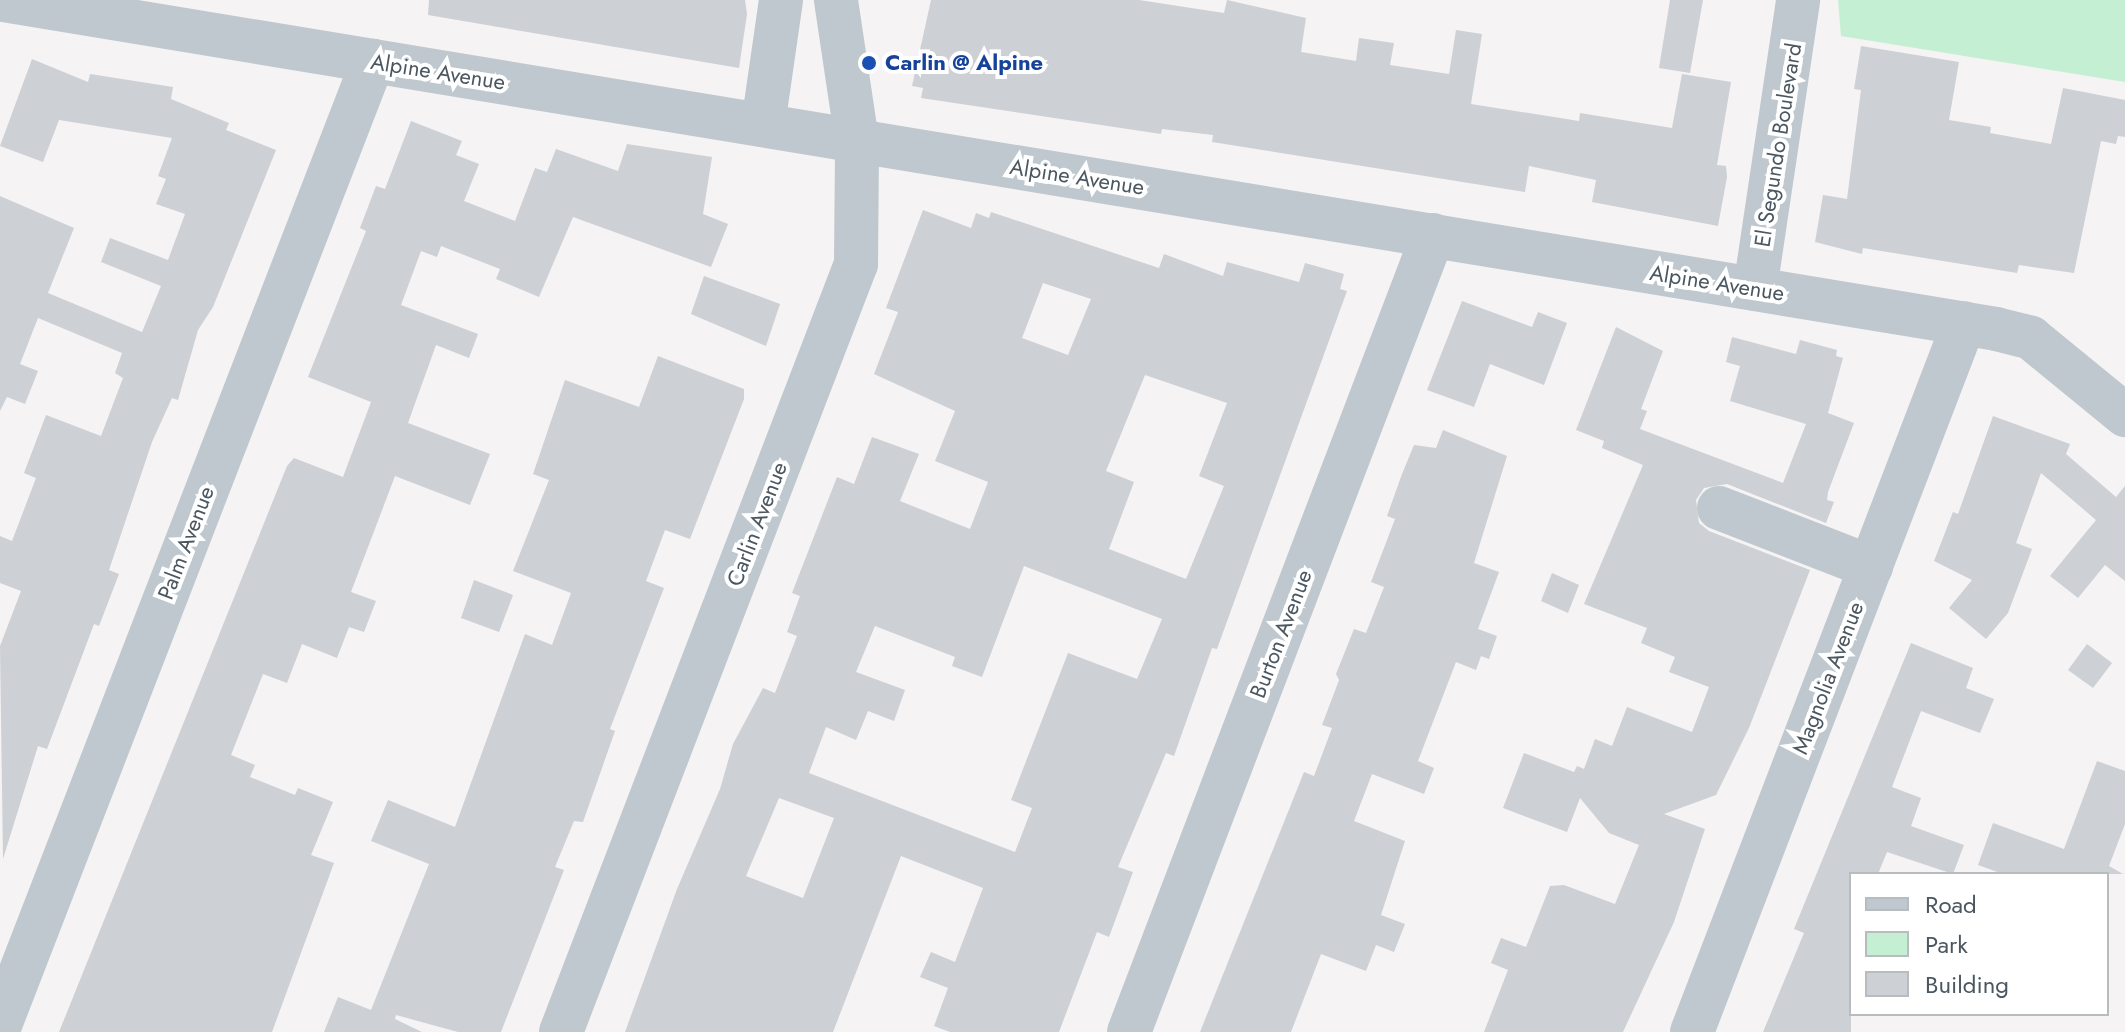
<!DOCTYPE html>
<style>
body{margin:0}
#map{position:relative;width:2125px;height:1032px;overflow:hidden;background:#f5f3f3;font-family:Jost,sans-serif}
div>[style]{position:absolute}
.green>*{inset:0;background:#c5efd2}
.building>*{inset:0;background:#cdd0d5}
.minor>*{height:44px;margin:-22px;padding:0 22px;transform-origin:22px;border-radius:22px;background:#bfc8ce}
.dots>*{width:22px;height:22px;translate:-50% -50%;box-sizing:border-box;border:4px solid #fff;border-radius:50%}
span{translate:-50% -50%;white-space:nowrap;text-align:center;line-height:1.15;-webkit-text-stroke:8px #fff;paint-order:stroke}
.transit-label{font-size:22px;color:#164399;font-weight:700}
.left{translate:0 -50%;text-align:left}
.street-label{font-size:22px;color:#4b5760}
.legend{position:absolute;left:1849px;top:872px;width:260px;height:144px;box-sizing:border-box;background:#fff;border:2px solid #b7bcbf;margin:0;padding:10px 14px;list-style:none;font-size:24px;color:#4b5760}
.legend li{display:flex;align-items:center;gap:16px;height:40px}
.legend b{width:40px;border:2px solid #b7bcbf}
</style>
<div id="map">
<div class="green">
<i style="clip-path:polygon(1838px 0,2125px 0,2125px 82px,1841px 36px)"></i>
</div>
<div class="building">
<i style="clip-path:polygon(429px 0,745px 0,747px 14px,739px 68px,428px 15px)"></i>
<i style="clip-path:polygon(931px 0,1139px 0,1224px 13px,1227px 0,1306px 18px,1301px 52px,1356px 61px,1359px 38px,1394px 43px,1390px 65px,1449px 74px,1456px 30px,1482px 34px,1471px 104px,1579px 121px,1580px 113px,1672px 128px,1682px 74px,1731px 82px,1717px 165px,1726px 166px,1727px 177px,1718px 226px,1592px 202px,1596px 180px,1529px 166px,1525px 192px,1212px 142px,1213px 135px,1162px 129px,1161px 134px,921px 98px,923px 88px,912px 86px)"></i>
<i style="clip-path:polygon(1670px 0,1703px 0,1690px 73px,1659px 68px)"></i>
<i style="clip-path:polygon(1861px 46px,1959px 62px,1949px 120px,1991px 127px,1990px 133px,2051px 144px,2063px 88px,2125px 100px,2125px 137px,2118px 136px,2116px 144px,2101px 141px,2074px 273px,2019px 265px,2017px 273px,1863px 248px,1862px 254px,1815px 242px,1823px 195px,1847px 199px,1861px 90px,1854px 89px)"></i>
<i style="clip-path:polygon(32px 59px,88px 82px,90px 74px,173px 87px,171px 99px,229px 123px,226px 130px,276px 150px,213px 307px,198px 330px,178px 400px,172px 398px,152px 442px,109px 570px,119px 574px,99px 626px,94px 624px,47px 749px,38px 746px,3px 859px,0 646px,21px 591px,0 583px,0 536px,12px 541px,36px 478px,24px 473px,46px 415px,101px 436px,123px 378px,115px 373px,122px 353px,38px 318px,20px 364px,38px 371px,25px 404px,7px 397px,0 411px,0 196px,74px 228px,48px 293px,142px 332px,161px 286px,101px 262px,110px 238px,168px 260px,185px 214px,156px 204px,166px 179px,158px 176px,172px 138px,59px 120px,43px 162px,0 146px)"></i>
<i style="clip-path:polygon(411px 121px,462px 141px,456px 155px,479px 164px,464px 201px,515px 221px,535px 168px,547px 172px,556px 149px,618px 171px,627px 144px,712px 157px,703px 214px,728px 224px,711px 267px,573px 217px,539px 297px,496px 279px,500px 269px,441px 246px,437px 257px,421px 251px,401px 305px,478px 334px,469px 358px,436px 345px,408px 423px,490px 454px,470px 505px,395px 476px,351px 592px,376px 601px,364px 632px,349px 627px,337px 658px,302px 644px,287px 683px,263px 674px,231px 755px,255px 765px,250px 777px,295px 795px,298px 788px,333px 802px,311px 855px,334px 863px,272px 1032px,59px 1032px,287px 466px,294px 458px,343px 477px,371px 402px,308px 377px,366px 231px,360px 228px,376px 186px,385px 189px)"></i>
<i style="clip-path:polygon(evenodd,923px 210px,971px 228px,976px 213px,989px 218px,991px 212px,1159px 268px,1164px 254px,1223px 276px,1227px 262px,1299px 282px,1305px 263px,1344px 274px,1340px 289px,1347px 291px,1217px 649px,1212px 648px,1174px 756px,1166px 753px,1118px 867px,1133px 872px,1109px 937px,1097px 932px,1059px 1032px,950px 1032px,934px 1026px,948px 988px,920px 977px,931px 952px,955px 962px,983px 888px,901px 856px,833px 1032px,625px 1032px,677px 889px,720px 789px,733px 744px,763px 688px,775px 693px,797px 636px,787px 632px,800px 596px,792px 593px,837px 477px,854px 484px,872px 437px,919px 454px,900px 501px,970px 529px,988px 482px,935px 461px,955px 411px,874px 374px,898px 312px,886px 308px,923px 210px,1043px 283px,1091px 299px,1068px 355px,1022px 338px,1043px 283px,923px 210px,1145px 375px,1227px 403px,1199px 476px,1224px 486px,1186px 579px,1109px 549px,1134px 482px,1106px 471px,1145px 375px,923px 210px,1024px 566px,1162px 619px,1137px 679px,1068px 653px,1011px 800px,1032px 808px,1015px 852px,809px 773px,826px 727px,856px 740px,868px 711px,894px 721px,905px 690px,856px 672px,875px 626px,955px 657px,952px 666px,982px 677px,1024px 566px,923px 210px,779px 798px,834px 818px,803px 898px,746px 876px,779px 798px)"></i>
<i style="clip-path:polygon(704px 276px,780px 304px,766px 346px,691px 314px)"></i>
<i style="clip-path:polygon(1462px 301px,1532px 327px,1538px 312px,1567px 323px,1544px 385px,1490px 364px,1474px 407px,1427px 390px)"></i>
<i style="clip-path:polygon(1616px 327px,1663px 351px,1641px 409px,1647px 411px,1640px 429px,1783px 483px,1806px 424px,1730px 401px,1740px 366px,1726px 362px,1732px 337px,1796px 354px,1800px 340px,1837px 350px,1836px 356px,1843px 358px,1828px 413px,1854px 423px,1828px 492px,1827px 500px,1834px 502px,1826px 523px,1727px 484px,1704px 488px,1696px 500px,1699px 523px,1709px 531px,1810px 570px,1749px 728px,1716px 795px,1664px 814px,1705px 829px,1674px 922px,1623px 1032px,1484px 1032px,1508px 970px,1491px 963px,1501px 938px,1526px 947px,1550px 886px,1564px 885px,1615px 904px,1639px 845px,1609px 833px,1580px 798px,1567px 832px,1503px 808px,1524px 753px,1574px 772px,1577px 766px,1584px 769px,1595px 739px,1612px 746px,1627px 707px,1692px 732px,1709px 687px,1669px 672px,1675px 657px,1641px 643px,1647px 628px,1584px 604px,1643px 465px,1602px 448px,1604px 441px,1576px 430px)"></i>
<i style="clip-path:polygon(658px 356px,744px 389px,744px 399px,690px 539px,665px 530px,646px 581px,664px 588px,610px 729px,615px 731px,583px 822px,574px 821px,555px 867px,564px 870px,501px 1032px,458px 1032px,396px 1015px,395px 1019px,422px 1032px,324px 1032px,338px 997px,371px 1010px,429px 864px,371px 841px,388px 800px,455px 827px,525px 634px,552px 645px,571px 593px,513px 571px,549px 480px,533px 474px,565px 380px,639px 407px)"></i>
<i style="clip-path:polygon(1993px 416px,2070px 444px,2066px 454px,2116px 497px,2125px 486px,2125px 581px,2105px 565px,2078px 598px,2050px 576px,2096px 520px,2041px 473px,2016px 543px,2032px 549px,2008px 613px,1986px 639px,1949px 608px,1972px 580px,1934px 561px,1953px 512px,1958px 514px)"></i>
<i style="clip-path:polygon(1443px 430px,1507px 456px,1474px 563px,1499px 572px,1478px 629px,1497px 636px,1489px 659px,1481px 656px,1476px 670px,1456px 662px,1418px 761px,1434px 768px,1424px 794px,1372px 774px,1354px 821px,1405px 841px,1381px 915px,1405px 924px,1394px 952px,1376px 945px,1366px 971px,1321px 954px,1291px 1032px,1200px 1032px,1304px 772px,1314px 776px,1332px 728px,1322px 725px,1339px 680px,1336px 674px,1354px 629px,1366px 633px,1384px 587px,1371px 582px,1395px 519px,1387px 516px,1402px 474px,1414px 445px,1436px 448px)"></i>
<i style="clip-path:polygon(1552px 573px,1579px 585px,1568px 613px,1541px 601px)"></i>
<i style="clip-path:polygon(474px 580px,513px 595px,499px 632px,461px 618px)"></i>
<i style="clip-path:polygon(1911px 643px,1973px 668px,1966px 688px,1994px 699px,1980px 733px,1921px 711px,1892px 787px,1921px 798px,1911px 826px,1964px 845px,1953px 874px,1887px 852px,1878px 874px,1851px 874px,1851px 1032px,1763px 1032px,1804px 933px,1794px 929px)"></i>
<i style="clip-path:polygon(2087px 644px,2112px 663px,2093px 688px,2068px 670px)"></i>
<i style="clip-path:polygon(2097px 761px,2125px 771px,2125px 824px,2109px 866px,2123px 874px,2003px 874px,1978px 865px,1993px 823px,2064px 849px)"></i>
</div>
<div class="minor">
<i style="left:3px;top:0;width:2020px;rotate:9.37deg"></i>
<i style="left:1996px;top:329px;width:36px;rotate:14deg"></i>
<i style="left:2031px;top:338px;width:122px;rotate:39.3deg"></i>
<i style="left:763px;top:125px;width:126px;rotate:-81.8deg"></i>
<i style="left:1755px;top:289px;width:292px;rotate:-81.5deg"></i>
<i style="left:1719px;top:508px;width:163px;rotate:21.2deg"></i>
<i style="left:0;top:1025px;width:1034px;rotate:-68.85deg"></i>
<i style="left:561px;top:1032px;width:823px;rotate:-68.99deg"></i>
<i style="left:856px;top:264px;width:123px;rotate:-89.5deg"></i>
<i style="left:857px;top:141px;width:143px;rotate:-98.5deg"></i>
<i style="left:1129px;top:1032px;width:853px;rotate:-69.12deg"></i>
<i style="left:1692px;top:1032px;width:759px;rotate:-69.01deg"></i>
</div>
<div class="dots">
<i style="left:869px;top:63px;background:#1a4fb4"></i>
</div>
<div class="transit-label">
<span class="left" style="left:885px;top:63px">Carlin @ Alpine</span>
</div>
<div class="street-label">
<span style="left:438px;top:72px;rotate:9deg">Alpine Avenue</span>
<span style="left:1778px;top:145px;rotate:-81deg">El Segundo Boulevard</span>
<span style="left:1077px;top:177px;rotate:9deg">Alpine Avenue</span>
<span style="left:1717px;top:283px;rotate:9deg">Alpine Avenue</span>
<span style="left:757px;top:524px;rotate:-69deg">Carlin Avenue</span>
<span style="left:186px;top:543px;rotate:-69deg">Palm Avenue</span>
<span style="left:1281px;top:634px;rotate:-69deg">Burton Avenue</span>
<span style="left:1828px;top:678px;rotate:-69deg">Magnolia Avenue</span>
</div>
<ul class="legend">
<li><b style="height:10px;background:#bfc8ce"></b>Road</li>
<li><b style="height:22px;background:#c5efd2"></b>Park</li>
<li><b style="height:22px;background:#cdd0d5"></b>Building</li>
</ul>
</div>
